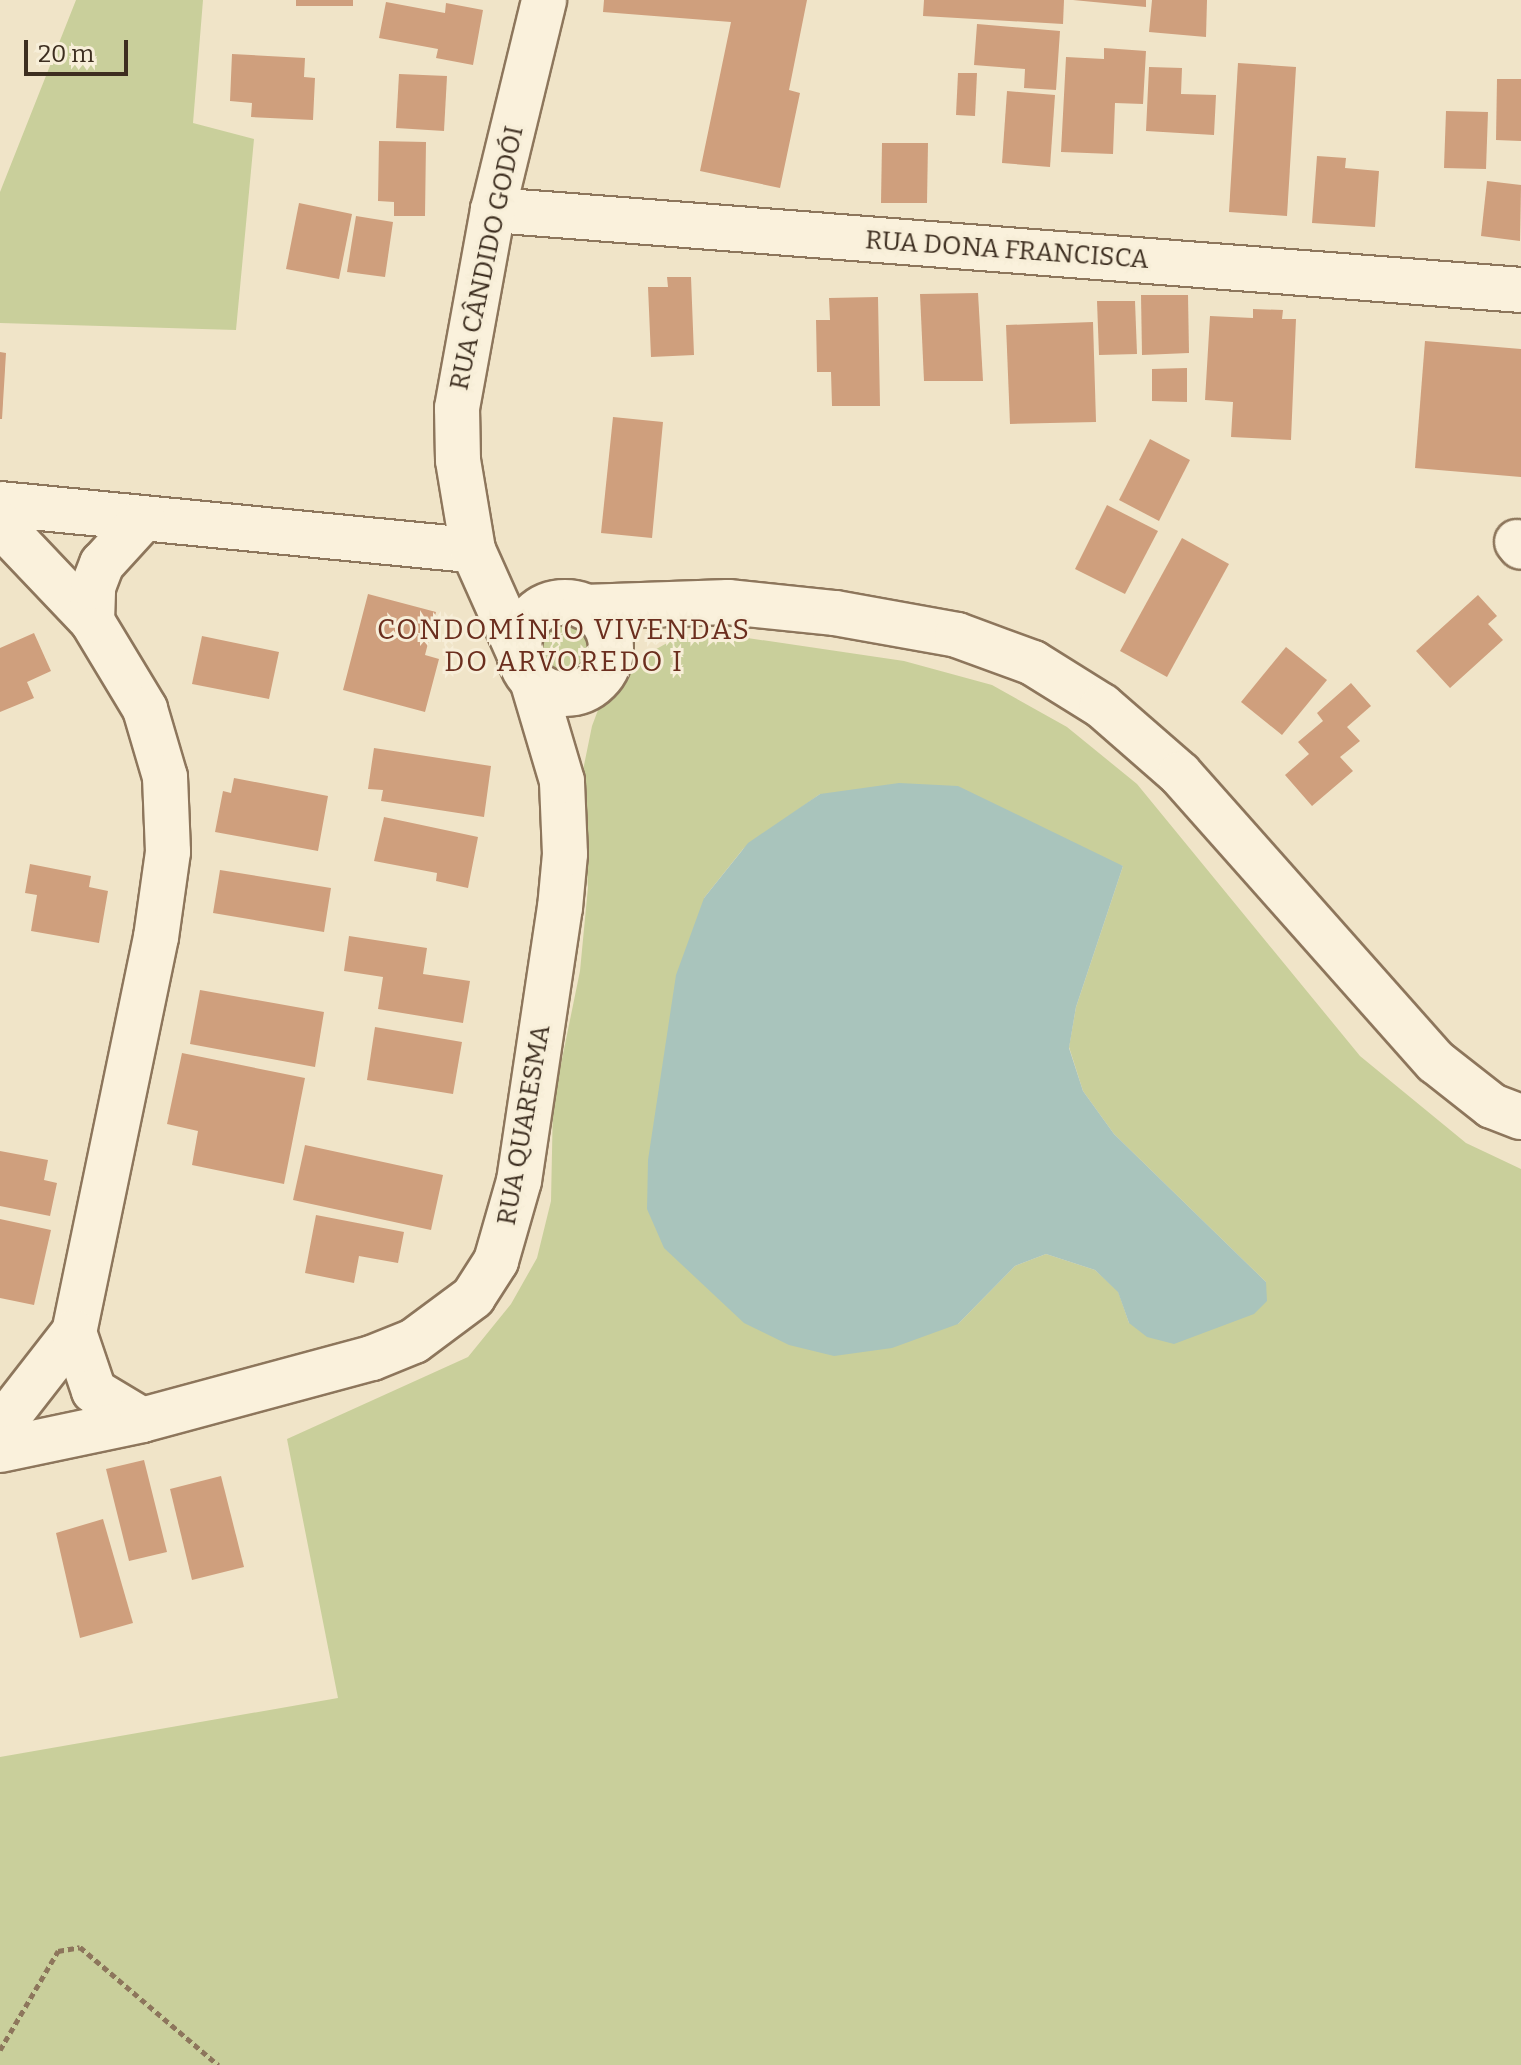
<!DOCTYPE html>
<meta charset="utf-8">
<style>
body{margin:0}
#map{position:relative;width:1521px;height:2065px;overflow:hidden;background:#f0e4c8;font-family:Bitter,serif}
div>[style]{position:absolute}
.green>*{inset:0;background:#c9cf9b}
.round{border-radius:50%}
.water>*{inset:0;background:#a9c4bc}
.building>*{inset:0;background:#cf9f7d}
.path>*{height:5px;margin-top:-2.5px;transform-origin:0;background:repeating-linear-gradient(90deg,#8d765c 0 6px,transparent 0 10px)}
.roads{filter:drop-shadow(2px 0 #8d765c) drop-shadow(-2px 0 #8d765c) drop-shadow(0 2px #8d765c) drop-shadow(0 -2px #8d765c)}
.minor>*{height:44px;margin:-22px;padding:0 22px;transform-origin:22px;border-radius:22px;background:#faf1dc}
.minor>.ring{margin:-22px;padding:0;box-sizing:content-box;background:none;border:44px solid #faf1dc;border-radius:50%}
span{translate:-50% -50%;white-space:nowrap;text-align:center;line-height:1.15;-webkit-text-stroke:6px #f7eed8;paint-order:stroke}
.street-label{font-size:26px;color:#3d2e20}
.neighbourhood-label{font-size:28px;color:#6b2e1e;letter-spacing:2px}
.scale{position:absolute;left:24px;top:40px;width:104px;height:36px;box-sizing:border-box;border:4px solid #3d2e20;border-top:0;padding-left:10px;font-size:24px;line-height:28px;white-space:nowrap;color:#3d2e20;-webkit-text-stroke:6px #f7eed8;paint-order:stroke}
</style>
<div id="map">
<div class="green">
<i style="clip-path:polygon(76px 0,203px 0,193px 123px,254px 139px,236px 330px,0 323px,0 192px)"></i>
<i class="round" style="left:539px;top:622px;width:50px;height:50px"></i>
<i style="clip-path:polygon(evenodd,734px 636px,904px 661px,992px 685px,1067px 727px,1137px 784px,1360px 1056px,1466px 1143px,1521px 1169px,1521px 2065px,0 2065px,0 1757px,338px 1698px,287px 1439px,468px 1357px,511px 1304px,537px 1258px,551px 1201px,553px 1103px,580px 971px,588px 887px,581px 780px,592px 726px,607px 686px,635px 661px,676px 638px,734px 636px,820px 794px,1123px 866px,1076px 1007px,1069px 1047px,1083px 1091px,1114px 1134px,1266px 1282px,1129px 1323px,1118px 1291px,1095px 1270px,1046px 1254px,1015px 1266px,958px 1324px,704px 898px,743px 849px,820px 794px)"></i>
</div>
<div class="water">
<i style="clip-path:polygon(899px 783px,958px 786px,1123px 866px,1076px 1007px,1069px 1048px,1083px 1091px,1114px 1134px,1266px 1282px,1267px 1301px,1254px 1314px,1174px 1344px,1147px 1337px,1129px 1323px,1118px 1292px,1095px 1270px,1046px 1254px,1015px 1266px,958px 1324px,892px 1348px,834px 1356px,789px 1345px,744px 1323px,664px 1248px,647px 1209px,648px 1160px,676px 975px,704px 898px,748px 843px,820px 794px)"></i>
</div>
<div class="building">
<i style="clip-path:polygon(296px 0,353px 0,353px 6px,296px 6px)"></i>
<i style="clip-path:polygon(604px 0,807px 0,789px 90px,800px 93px,780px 188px,700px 171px,731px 22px,603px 12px)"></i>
<i style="clip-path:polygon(924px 0,1064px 0,1063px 24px,923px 16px)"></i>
<i style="clip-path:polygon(1073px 0,1146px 0,1146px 7px)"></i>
<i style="clip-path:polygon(1152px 0,1207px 0,1206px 37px,1149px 32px)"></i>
<i style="clip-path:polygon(386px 2px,445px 13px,446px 3px,483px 10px,473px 65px,436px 58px,438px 49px,379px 38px)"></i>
<i style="clip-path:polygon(977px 24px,1060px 31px,1056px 90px,1024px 88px,1025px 69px,974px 65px)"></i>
<i style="clip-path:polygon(1104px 48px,1146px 51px,1143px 104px,1115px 103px,1113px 154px,1061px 152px,1066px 57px,1104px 59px)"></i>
<i style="clip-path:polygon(232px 54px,305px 58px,304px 77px,315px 78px,313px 120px,251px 117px,252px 103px,230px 101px)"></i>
<i style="clip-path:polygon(1238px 63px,1296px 67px,1287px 216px,1229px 212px)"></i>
<i style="clip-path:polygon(1149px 67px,1182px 68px,1181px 94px,1216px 95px,1214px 135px,1146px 131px)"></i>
<i style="clip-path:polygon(958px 73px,977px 73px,975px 116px,956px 115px)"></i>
<i style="clip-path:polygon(399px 74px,447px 76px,444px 131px,396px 128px)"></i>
<i style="clip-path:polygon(1497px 79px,1521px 79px,1521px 141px,1496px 140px)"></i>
<i style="clip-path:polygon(1007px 91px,1055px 95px,1050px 167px,1002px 163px)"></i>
<i style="clip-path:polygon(1446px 111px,1488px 112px,1486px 169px,1444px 168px)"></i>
<i style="clip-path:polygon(379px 141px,426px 142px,425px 216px,394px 216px,394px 202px,378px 201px)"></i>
<i style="clip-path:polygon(882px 143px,928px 143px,927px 203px,881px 203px)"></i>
<i style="clip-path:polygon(1317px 156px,1346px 158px,1345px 168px,1379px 171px,1375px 227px,1312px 223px)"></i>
<i style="clip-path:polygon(1487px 181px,1521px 185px,1520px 241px,1481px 236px)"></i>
<i style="clip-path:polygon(299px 203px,352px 214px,339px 279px,286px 269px)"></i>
<i style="clip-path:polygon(356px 216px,393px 222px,385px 277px,347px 272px)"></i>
<i style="clip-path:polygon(667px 277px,691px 277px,694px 355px,651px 357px,648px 287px,668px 287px)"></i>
<i style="clip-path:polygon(978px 293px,983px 381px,924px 381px,920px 294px)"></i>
<i style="clip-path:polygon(1141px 295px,1188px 295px,1189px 353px,1142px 355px)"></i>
<i style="clip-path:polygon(878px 297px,880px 406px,832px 406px,831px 372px,817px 372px,816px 320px,830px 320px,829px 298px)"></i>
<i style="clip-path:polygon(1097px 301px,1135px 301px,1137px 354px,1099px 355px)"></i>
<i style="clip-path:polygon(1253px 309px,1283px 310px,1282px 319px,1296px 319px,1291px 440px,1231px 437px,1233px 402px,1205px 400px,1210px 316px,1253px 318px)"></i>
<i style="clip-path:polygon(1093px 322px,1096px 422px,1010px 424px,1006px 325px)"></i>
<i style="clip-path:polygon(1425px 341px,1521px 349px,1521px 477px,1415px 468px)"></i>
<i style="clip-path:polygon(0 352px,6px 353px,2px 419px,0 419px)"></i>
<i style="clip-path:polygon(1187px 368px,1187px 402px,1152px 401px,1152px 369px)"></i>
<i style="clip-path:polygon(613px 417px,663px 422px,652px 538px,601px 533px)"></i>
<i style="clip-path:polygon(1150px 439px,1190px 460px,1159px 521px,1119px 500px)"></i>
<i style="clip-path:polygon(1107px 505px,1158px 531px,1125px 594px,1075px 569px)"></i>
<i style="clip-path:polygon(1182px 538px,1229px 564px,1167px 677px,1120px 651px)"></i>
<i style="clip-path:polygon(368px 594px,436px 612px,425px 655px,439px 659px,425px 712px,343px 690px)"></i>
<i style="clip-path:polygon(1478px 595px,1497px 616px,1488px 624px,1503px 640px,1450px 688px,1416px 651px)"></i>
<i style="clip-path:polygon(34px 633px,51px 671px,27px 682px,34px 698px,0 712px,0 648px)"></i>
<i style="clip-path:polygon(202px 636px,279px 652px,269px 699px,192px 684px)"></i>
<i style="clip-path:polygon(1286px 647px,1327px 680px,1282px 735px,1241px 702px)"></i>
<i style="clip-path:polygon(1351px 683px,1371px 706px,1347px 727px,1360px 741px,1340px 757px,1353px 771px,1312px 806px,1285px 775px,1309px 754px,1298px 742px,1323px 721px,1317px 713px)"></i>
<i style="clip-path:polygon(374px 748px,491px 766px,484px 817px,381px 801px,383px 790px,368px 789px)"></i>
<i style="clip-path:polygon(234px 778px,328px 796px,318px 851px,215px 832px,223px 791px,231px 793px)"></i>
<i style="clip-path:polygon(384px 817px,478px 837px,468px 888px,436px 881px,437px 873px,374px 861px)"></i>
<i style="clip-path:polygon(30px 864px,91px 876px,89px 887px,108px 891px,99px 943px,31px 931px,37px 895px,25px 893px)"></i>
<i style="clip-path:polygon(220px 870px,331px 888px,324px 932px,213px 913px)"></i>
<i style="clip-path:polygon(349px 936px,427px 948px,423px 974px,470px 981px,463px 1023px,378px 1009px,383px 977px,344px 971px)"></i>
<i style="clip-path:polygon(200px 990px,324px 1012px,315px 1067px,190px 1044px)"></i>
<i style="clip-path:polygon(375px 1027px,462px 1042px,453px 1094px,367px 1080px)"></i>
<i style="clip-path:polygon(182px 1053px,305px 1078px,284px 1184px,192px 1165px,198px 1131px,167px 1124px)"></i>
<i style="clip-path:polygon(305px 1145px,443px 1175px,431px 1230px,293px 1200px)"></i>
<i style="clip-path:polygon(0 1151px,48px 1160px,44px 1180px,57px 1183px,50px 1216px,0 1206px)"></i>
<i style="clip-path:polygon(316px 1215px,404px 1232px,398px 1263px,359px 1256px,354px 1283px,305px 1273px)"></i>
<i style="clip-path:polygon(0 1219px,51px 1230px,34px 1305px,0 1298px)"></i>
<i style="clip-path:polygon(144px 1460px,167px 1552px,129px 1561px,106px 1469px)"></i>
<i style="clip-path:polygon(221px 1476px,244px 1567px,192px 1580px,170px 1489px)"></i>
<i style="clip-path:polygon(103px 1519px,133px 1623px,80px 1638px,56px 1533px)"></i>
</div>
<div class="path">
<i style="left:0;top:2050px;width:115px;rotate:-59.6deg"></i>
<i style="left:58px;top:1951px;width:22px;rotate:-10deg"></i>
<i style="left:80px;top:1947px;width:182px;rotate:40.5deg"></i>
</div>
<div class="roads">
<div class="minor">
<i style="left:493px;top:210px;width:1031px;rotate:4.45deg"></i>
<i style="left:0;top:504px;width:475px;rotate:5.6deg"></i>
<i style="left:0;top:524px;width:134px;rotate:46.5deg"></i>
<i style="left:92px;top:621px;width:103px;rotate:58.9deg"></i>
<i style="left:145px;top:709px;width:71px;rotate:73.6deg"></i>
<i style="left:165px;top:777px;width:75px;rotate:87.7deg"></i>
<i style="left:168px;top:852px;width:86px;rotate:98deg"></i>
<i style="left:156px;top:937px;width:403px;rotate:101.7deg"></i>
<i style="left:74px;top:1332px;width:120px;rotate:127.9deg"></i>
<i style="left:1517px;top:542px;width:6px;rotate:51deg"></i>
<i class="ring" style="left:519px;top:602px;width:48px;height:48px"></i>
<i style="left:584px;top:607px;width:144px;rotate:-2deg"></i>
<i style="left:728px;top:602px;width:108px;rotate:5.9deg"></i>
<i style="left:835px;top:613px;width:124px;rotate:10.2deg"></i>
<i style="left:957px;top:635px;width:81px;rotate:20.2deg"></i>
<i style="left:1033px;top:663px;width:81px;rotate:31.9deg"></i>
<i style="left:1102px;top:706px;width:103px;rotate:41.1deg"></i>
<i style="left:1180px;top:774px;width:385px;rotate:48.4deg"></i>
<i style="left:1436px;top:1062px;width:71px;rotate:38.2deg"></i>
<i style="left:1492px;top:1106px;width:31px;rotate:21deg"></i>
<i style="left:92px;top:621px;width:34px;rotate:-88deg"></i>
<i style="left:93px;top:587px;width:25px;rotate:-69deg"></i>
<i style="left:102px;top:564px;width:61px;rotate:-47.7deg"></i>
<i style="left:519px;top:653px;width:113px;rotate:-114.1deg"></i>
<i style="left:473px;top:550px;width:91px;rotate:-99.5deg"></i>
<i style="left:458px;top:460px;width:52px;rotate:-91.1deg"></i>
<i style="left:457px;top:408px;width:201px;rotate:-79.7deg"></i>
<i style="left:493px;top:210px;width:216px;rotate:-76.3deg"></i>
<i style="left:74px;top:1332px;width:62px;rotate:71.3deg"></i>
<i style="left:94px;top:1391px;width:56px;rotate:31.1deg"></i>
<i style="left:0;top:1450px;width:145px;rotate:-11.9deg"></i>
<i style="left:142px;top:1420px;width:238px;rotate:-15.1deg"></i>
<i style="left:372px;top:1358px;width:45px;rotate:-22deg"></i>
<i style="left:414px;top:1341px;width:74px;rotate:-36.7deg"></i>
<i style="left:473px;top:1297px;width:43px;rotate:-57.4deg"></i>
<i style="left:496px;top:1261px;width:83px;rotate:-74deg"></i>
<i style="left:519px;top:1181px;width:276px;rotate:-81.5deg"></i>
<i style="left:560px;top:908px;width:54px;rotate:-84.7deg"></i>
<i style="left:565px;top:854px;width:73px;rotate:-92.4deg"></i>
<i style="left:562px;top:781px;width:102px;rotate:-106.5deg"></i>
</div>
</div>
<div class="street-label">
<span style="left:1007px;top:250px;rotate:4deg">RUA DONA FRANCISCA</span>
<span style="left:487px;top:258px;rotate:-78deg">RUA CÂNDIDO GODÓI</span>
<span style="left:524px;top:1125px;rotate:-80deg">RUA QUARESMA</span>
</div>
<div class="neighbourhood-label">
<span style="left:564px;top:646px">CONDOMÍNIO VIVENDAS<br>DO ARVOREDO I</span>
</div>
<div class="scale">20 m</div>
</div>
